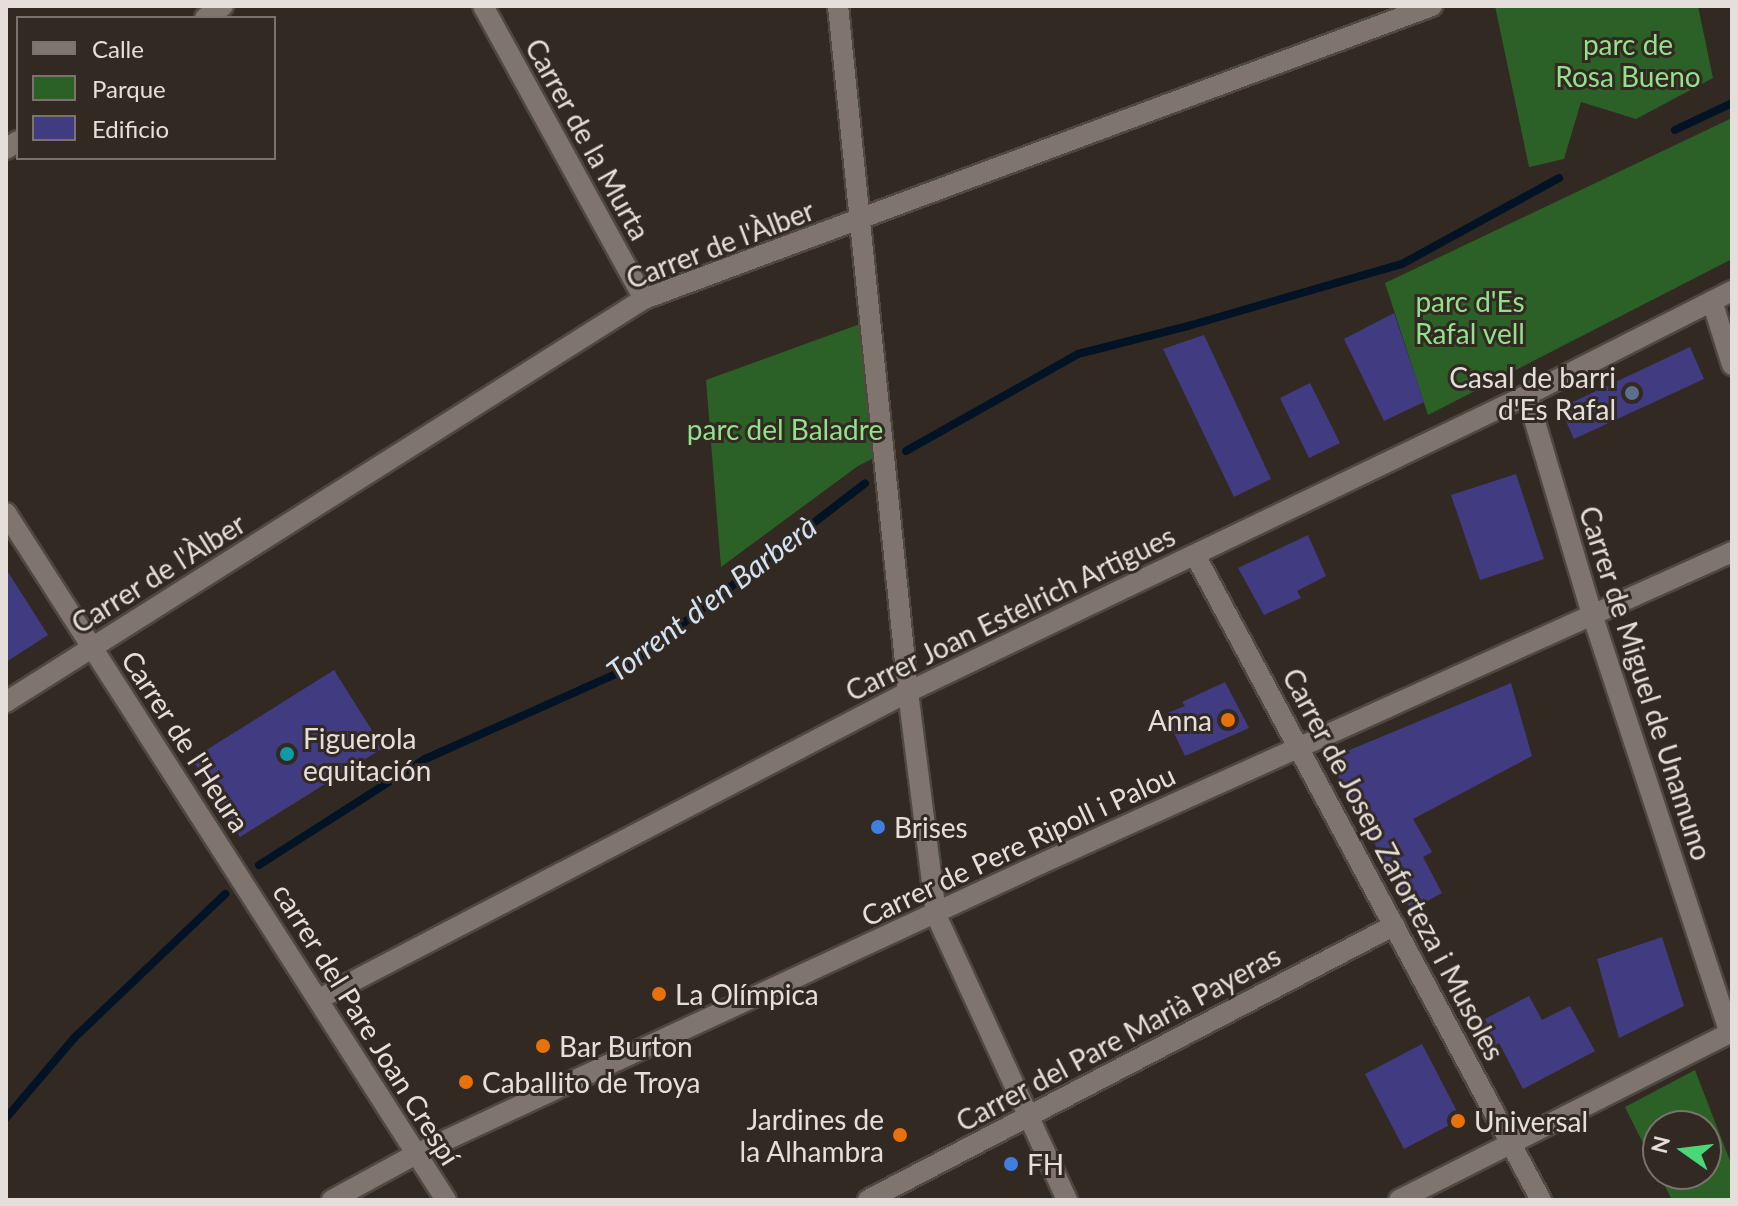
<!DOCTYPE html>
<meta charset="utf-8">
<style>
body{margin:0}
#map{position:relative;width:1738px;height:1206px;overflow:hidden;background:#322923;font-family:Lato,sans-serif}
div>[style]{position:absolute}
.green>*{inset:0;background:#2b6027}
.stream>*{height:8px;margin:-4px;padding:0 4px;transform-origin:4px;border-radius:4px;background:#011325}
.building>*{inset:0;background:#413c81}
.roads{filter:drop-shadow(2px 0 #4f4742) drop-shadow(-2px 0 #4f4742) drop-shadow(0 2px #4f4742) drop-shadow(0 -2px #4f4742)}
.minor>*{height:20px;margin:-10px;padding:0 10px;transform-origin:10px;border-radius:10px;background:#80756e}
.dots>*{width:22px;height:22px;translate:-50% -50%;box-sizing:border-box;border:4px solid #322923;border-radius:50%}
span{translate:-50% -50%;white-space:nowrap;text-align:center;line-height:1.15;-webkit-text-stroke:6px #322923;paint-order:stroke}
.park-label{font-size:28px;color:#93e28b}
.street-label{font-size:28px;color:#e5dfdb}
.poi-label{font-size:28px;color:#e5dfdb}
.right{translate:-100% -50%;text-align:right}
.left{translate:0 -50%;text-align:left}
.water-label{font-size:30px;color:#d2e3f3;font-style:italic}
.frame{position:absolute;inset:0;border:8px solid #e5dfdb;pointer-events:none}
.legend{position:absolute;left:16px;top:16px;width:260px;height:144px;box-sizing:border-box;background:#322923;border:2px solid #7a726d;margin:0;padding:10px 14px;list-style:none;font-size:24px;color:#e5dfdb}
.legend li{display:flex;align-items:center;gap:16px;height:40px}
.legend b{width:40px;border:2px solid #7a726d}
.north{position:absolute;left:1642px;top:1110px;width:80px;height:80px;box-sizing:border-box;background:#322923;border:2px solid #7a726d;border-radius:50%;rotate:284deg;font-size:22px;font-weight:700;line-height:32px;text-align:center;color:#e5dfdb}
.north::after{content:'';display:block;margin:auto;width:28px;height:36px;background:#4bd677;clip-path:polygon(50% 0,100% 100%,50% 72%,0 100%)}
</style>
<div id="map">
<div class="green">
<i style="clip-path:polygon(1495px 6px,1698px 6px,1713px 78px,1636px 119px,1581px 102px,1564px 159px,1529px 167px)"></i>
<i style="clip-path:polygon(1732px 118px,1732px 259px,1428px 415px,1385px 283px)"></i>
<i style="clip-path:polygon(871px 320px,884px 453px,858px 466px,721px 567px,706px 380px)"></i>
<i style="clip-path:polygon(1695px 1070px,1732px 1166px,1732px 1200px,1672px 1200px,1659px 1174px,1706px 1174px,1706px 1126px,1658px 1126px,1658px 1173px,1625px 1107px)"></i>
</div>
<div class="stream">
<i style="left:1675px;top:130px;width:63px;rotate:-25.3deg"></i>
<i style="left:906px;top:451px;width:197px;rotate:-29.4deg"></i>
<i style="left:1078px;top:354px;width:114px;rotate:-14.3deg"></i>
<i style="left:1188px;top:326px;width:223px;rotate:-16.2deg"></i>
<i style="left:1402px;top:264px;width:179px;rotate:-28.7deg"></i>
<i style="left:259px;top:865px;width:197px;rotate:-32.6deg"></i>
<i style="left:425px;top:759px;width:214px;rotate:-24deg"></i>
<i style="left:620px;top:672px;width:309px;rotate:-37.6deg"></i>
<i style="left:6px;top:1118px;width:105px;rotate:-49.6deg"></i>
<i style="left:74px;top:1038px;width:209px;rotate:-43.6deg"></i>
</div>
<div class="building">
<i style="clip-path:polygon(1394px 313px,1424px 402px,1384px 421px,1344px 339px)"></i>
<i style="clip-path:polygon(1204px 335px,1271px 479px,1234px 497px,1163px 349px)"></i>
<i style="clip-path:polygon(1690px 347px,1704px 379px,1574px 439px,1560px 408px)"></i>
<i style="clip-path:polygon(1310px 383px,1340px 443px,1309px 458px,1280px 398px)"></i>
<i style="clip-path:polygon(1516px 474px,1544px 559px,1480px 580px,1451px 495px)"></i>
<i style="clip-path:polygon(1308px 535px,1326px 576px,1297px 591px,1301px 598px,1264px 615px,1238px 568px)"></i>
<i style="clip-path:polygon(6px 569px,48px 635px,6px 662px)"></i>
<i style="clip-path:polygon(334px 670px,383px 748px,240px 837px,192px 759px)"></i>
<i style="clip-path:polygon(1225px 682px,1249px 728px,1185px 756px,1165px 714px,1185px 706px,1182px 702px)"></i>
<i style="clip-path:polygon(1511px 683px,1532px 756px,1413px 819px,1432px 852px,1423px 857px,1442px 893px,1411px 910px,1328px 759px)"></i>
<i style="clip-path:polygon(1662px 937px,1684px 1006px,1619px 1038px,1597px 959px)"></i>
<i style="clip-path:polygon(1529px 996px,1542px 1020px,1570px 1006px,1595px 1051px,1523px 1089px,1499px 1043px,1494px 1046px,1483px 1025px,1487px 1023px,1485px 1019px)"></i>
<i style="clip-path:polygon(1422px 1044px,1461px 1119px,1404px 1149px,1365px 1074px)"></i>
</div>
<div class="roads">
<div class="minor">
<i style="left:483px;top:6px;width:334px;rotate:61.2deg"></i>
<i style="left:838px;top:6px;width:690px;rotate:84.17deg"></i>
<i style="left:908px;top:692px;width:225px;rotate:82.8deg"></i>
<i style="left:936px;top:915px;width:314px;rotate:65.3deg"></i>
<i style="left:205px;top:18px;width:22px;rotate:-34deg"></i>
<i style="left:6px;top:149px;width:14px;rotate:-34deg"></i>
<i style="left:1712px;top:301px;width:67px;rotate:72.6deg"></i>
<i style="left:1527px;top:395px;width:228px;rotate:73.5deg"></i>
<i style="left:1592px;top:614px;width:441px;rotate:71.8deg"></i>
<i style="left:6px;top:513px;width:816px;rotate:57.36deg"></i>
<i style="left:1195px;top:555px;width:732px;rotate:61.79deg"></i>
<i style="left:6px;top:702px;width:755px;rotate:-32.28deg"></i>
<i style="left:644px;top:299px;width:841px;rotate:-20.4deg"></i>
<i style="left:319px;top:999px;width:664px;rotate:-27.53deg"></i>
<i style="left:908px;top:692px;width:687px;rotate:-25.63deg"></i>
<i style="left:1527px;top:395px;width:230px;rotate:-26.9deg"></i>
<i style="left:332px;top:1200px;width:96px;rotate:-28.7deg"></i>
<i style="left:416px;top:1154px;width:672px;rotate:-24.92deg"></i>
<i style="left:1025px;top:871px;width:776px;rotate:-24.29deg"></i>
<i style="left:868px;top:1200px;width:594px;rotate:-27.56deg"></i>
<i style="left:1399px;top:1200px;width:373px;rotate:-26.8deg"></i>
</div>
</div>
<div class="dots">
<i style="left:1632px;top:393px;background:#5c6f8a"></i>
<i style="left:1228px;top:720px;background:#e8710a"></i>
<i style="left:287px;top:754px;background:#0f9aa8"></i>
<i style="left:878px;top:827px;background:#3f7fe0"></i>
<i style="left:659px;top:994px;background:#e8710a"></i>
<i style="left:543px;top:1046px;background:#e8710a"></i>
<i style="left:466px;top:1082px;background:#e8710a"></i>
<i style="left:1458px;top:1121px;background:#e8710a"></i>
<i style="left:900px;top:1135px;background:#e8710a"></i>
<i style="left:1011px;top:1164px;background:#3f7fe0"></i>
</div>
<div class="park-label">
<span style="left:1628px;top:60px">parc de<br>Rosa Bueno</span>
<span style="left:1470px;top:317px">parc d'Es<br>Rafal vell</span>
<span style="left:785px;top:429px">parc del Baladre</span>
</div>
<div class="street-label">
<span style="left:588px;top:139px;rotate:61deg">Carrer de la Murta</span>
<span style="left:720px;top:244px;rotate:-21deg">Carrer de l'Àlber</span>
<span style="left:158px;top:573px;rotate:-32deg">Carrer de l'Àlber</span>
<span style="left:1010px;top:613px;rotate:-26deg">Carrer Joan Estelrich Artigues</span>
<span style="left:1646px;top:683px;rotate:72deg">Carrer de Miguel de Unamuno</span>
<span style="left:186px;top:741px;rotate:57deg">Carrer de l'Heura</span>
<span style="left:1018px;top:845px;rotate:-25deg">Carrer de Pere Ripoll i Palou</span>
<span style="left:1394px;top:864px;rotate:62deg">Carrer de Josep Zaforteza i Musoles</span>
<span style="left:367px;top:1024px;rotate:58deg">carrer del Pare Joan Crespí</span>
<span style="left:1118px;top:1038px;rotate:-28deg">Carrer del Pare Marià Payeras</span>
</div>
<div class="poi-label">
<span class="right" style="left:1616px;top:393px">Casal de barri<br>d'Es Rafal</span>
<span class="right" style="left:1212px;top:720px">Anna</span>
<span class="left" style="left:303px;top:754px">Figuerola<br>equitación</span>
<span class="left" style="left:894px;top:827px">Brises</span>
<span class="left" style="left:675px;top:994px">La Olímpica</span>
<span class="left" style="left:559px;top:1046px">Bar Burton</span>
<span class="left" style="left:482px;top:1082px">Caballito de Troya</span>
<span class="right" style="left:884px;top:1135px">Jardines de<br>la Alhambra</span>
<span class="left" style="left:1474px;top:1121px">Universal</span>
<span class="left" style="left:1027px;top:1164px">FH</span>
</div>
<div class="water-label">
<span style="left:711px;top:598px;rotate:-37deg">Torrent d'en Barberà</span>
</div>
<div class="frame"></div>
<ul class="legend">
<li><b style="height:10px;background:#80756e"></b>Calle</li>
<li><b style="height:22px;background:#2b6027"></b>Parque</li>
<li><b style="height:22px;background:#413c81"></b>Edificio</li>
</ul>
<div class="north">N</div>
</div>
